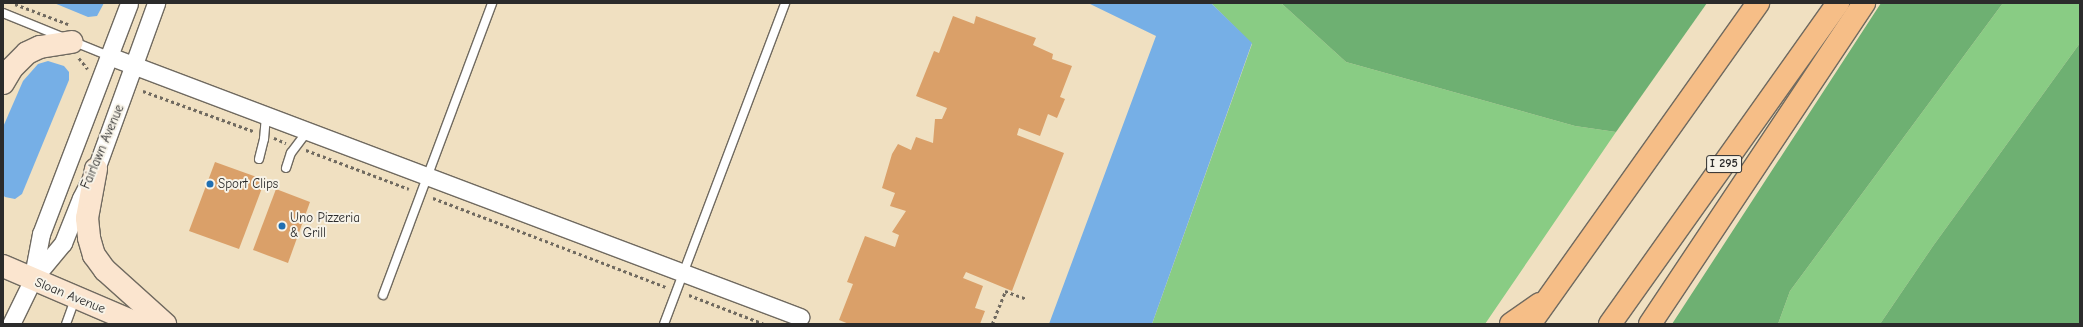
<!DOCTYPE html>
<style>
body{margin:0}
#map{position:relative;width:2083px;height:327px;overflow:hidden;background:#f0e0c1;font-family:"Comic Neue",sans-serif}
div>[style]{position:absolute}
.green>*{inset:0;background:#89cc84}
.forest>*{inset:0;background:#6eb072}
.water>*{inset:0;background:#76afe6}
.building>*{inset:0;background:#daa069}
.path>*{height:2.5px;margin-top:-1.25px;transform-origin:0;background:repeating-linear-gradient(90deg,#706a60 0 3px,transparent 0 6px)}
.roads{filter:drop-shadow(1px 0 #706a60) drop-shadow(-1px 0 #706a60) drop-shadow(0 1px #706a60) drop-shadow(0 -1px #706a60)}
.lane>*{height:8px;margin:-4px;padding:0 4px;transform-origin:4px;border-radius:4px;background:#fff}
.street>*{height:17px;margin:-8.5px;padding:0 8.5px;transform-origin:8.5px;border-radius:8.5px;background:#fff}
.secondary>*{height:22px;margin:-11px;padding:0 11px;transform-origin:11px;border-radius:11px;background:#fbe5cf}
.highway>*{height:22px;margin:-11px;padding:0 11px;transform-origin:11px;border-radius:11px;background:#f6be87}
.dots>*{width:11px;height:11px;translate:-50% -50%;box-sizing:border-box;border:2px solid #f7f3e8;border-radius:50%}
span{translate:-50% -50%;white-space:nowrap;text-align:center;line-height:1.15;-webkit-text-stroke:4px #f7f3e8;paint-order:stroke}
.shield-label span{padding:1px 3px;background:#f7f3e8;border:1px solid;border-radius:3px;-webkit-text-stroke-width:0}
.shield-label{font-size:12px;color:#2b2b2b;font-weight:700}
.street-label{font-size:13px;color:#2b2b2b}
.poi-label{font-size:13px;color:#2b2b2b}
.left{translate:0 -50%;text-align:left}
.frame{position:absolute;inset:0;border:4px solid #2b2b2b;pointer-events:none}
</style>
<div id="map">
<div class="green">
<i style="clip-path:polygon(1211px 3px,1281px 3px,1346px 62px,1575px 126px,1616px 132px,1485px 324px,1152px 324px,1252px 44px)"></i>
<i style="clip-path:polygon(2003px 3px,2080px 3px,2080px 43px,1933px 246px,1880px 324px,1778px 324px,1790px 291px)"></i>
</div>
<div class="forest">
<i style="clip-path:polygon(1281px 3px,1707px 3px,1616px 132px,1575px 126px,1346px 62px)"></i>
<i style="clip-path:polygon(1881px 3px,2003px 3px,1790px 291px,1778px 324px,1672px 324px)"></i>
<i style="clip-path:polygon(2080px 43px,2080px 324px,1880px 324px,1933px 246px)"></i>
</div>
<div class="water">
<i style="clip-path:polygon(54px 3px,104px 3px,97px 16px,88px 17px)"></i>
<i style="clip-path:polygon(1088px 3px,1211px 3px,1252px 43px,1152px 324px,1049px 324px,1156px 36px)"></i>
<i style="clip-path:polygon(48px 61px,64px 66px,69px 72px,69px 80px,22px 194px,15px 199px,5px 197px,3px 195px,3px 127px,23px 81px,38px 64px)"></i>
</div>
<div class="building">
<i style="clip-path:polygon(953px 16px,974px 24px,976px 16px,1036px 38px,1033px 45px,1053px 54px,1052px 59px,1072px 66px,1060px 97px,1065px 99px,1057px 118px,1048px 114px,1040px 136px,1019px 128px,1017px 135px,1064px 153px,1012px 291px,966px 272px,963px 278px,983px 286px,975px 308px,985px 311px,980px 324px,849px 324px,839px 320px,853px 284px,847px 282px,865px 236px,895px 247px,899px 235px,892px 232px,906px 211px,890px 206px,895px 193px,882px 188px,892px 154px,898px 144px,911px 150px,916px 137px,933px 143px,935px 119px,942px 119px,947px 108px,916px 96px,934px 51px,939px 53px)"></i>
<i style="clip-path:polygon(215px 162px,265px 180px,239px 249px,189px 231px)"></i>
<i style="clip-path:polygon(276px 189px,310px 202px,288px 263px,253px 250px)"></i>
</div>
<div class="path">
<i style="left:15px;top:4px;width:57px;rotate:20.7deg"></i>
<i style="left:79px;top:58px;width:14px;rotate:51deg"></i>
<i style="left:143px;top:91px;width:117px;rotate:20deg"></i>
<i style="left:274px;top:138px;width:13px;rotate:23deg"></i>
<i style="left:306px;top:150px;width:110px;rotate:20.7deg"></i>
<i style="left:433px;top:198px;width:249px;rotate:20.9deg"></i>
<i style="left:689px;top:295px;width:80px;rotate:21.1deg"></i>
<i style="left:992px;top:324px;width:35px;rotate:-68deg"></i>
<i style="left:1005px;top:291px;width:23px;rotate:20deg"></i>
</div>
<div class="roads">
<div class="lane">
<i style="left:3px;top:13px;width:114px;rotate:22.1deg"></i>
<i style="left:259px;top:159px;width:21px;rotate:-76deg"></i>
<i style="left:264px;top:139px;width:24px;rotate:-85deg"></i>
<i style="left:286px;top:168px;width:16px;rotate:-72deg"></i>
<i style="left:291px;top:153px;width:26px;rotate:-53deg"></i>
<i style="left:383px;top:295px;width:312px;rotate:-69.5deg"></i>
<i style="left:66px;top:324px;width:27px;rotate:-70deg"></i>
<i style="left:664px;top:324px;width:343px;rotate:-69.3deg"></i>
</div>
<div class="street">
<i style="left:109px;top:56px;width:739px;rotate:20.69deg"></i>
<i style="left:33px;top:279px;width:47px;rotate:-50.2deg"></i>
<i style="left:63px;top:243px;width:48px;rotate:-68.2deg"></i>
<i style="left:81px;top:198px;width:33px;rotate:-63deg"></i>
<i style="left:96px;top:169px;width:177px;rotate:-70.1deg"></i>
<i style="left:11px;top:324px;width:48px;rotate:-64deg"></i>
<i style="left:32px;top:281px;width:48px;rotate:-79.2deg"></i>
<i style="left:41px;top:234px;width:247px;rotate:-69.1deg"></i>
</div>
<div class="secondary">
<i style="left:3px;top:83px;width:17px;rotate:-59deg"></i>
<i style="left:12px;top:68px;width:21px;rotate:-45deg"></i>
<i style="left:27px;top:53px;width:14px;rotate:-25deg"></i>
<i style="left:40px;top:47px;width:32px;rotate:-9deg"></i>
<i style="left:96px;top:169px;width:50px;rotate:100.4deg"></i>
<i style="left:87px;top:218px;width:20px;rotate:84deg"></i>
<i style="left:89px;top:238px;width:18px;rotate:74deg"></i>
<i style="left:94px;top:255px;width:19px;rotate:54deg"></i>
<i style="left:105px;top:270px;width:81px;rotate:42deg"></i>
<i style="left:3px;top:266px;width:147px;rotate:23.2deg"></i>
</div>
<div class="highway">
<i style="left:1511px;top:324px;width:35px;rotate:-35deg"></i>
<i style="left:1530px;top:324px;width:394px;rotate:-54.6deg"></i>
<i style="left:1610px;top:324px;width:394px;rotate:-54.6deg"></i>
<i style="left:1650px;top:324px;width:386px;rotate:-56.3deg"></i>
</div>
</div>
<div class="dots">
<i style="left:210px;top:184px;background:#1f6fb2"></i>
<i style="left:282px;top:226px;background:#1f6fb2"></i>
</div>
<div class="shield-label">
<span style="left:1724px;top:164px">I 295</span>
</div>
<div class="street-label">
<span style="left:103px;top:147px;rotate:-67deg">Fairlawn Avenue</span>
<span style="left:70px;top:296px;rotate:22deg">Sloan Avenue</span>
</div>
<div class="poi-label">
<span class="left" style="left:218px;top:184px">Sport Clips</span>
<span class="left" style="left:290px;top:226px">Uno Pizzeria<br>&amp; Grill</span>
</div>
<div class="frame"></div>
</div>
